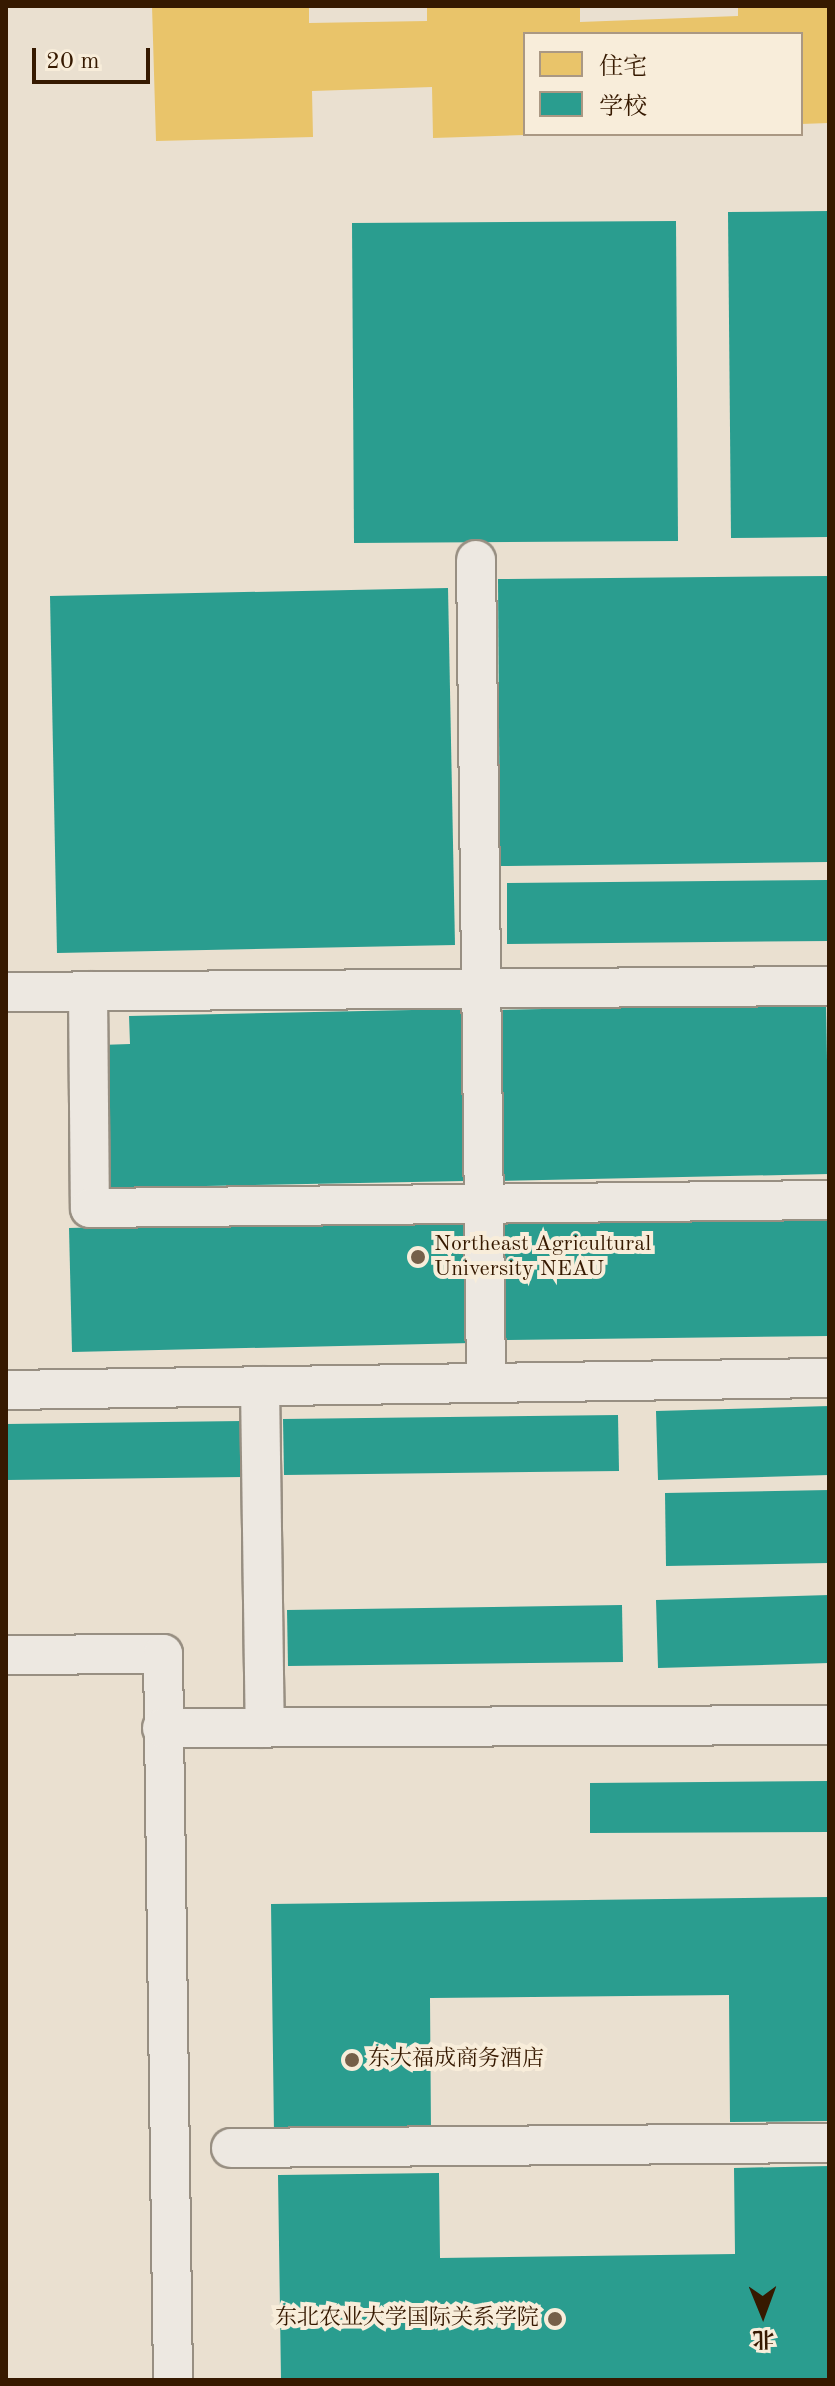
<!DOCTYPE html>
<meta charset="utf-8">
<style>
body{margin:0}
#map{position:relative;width:835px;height:2386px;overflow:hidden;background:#eae0d0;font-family:"Old Standard TT","Noto Serif SC",serif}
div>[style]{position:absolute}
.homes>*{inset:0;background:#e9c46a}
.schools>*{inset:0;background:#2a9d8f}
.roads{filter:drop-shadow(2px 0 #988f82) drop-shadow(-2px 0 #988f82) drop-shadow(0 2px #988f82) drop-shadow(0 -2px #988f82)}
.minor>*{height:38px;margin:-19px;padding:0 19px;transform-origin:19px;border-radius:19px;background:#ede8e1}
.dots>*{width:22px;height:22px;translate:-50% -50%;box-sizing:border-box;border:4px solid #f8edda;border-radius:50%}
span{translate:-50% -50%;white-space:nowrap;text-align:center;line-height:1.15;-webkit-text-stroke:8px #f8edda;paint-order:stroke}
.poi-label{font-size:22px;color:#361900}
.left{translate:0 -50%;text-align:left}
.right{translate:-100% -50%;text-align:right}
.frame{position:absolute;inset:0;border:8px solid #361900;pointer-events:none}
.legend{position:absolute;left:523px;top:32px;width:280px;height:104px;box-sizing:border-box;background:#f8edda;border:2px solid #aa9883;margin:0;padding:10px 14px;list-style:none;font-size:24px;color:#361900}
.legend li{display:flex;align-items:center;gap:16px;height:40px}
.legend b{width:40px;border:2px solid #aa9883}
.north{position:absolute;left:723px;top:2274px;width:80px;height:80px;-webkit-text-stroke:6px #f8edda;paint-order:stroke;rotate:179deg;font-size:22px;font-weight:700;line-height:32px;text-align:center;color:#361900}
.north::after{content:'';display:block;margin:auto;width:28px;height:36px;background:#361900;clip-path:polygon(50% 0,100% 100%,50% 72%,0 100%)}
.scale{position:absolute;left:32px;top:48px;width:118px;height:36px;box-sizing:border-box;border:4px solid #361900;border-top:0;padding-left:10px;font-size:24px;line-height:28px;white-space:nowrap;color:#361900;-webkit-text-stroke:6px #f8edda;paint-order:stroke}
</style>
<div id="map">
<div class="homes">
<i style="clip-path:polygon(152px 6px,309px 6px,309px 23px,427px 21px,427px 6px,580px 6px,580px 22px,738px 16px,738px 6px,829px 6px,829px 123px,801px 124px,801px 34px,525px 34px,525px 135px,433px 138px,432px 87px,312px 91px,313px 137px,156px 141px)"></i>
</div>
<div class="schools">
<i style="clip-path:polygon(829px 211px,829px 537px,731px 538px,728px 212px)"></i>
<i style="clip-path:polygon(676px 221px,678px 541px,354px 543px,352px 223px)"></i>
<i style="clip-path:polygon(829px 576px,829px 862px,500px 866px,498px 579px)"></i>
<i style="clip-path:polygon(448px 588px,455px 945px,57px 953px,50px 596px)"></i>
<i style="clip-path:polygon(829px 880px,829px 941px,507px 944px,507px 883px)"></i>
<i style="clip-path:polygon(826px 1003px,829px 1174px,498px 1181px,495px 1010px)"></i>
<i style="clip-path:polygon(461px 1009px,464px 1181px,103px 1188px,100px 1045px,130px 1044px,129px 1016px)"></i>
<i style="clip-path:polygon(829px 1212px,829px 1336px,500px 1340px,498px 1216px)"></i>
<i style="clip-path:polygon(468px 1218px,471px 1343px,72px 1352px,69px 1228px)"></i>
<i style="clip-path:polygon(829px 1406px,829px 1475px,658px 1480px,656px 1411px)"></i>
<i style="clip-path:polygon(618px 1415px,619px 1471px,284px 1475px,283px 1419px)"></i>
<i style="clip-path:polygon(242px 1421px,243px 1477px,6px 1480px,6px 1424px)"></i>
<i style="clip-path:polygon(829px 1490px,829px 1563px,666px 1566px,665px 1493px)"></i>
<i style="clip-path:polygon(829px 1595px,829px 1663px,658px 1668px,656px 1600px)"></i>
<i style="clip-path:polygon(622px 1605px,623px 1662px,288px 1666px,287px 1610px)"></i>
<i style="clip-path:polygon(829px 1781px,829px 1832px,590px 1833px,590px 1783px)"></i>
<i style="clip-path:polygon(829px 1897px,829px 2121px,730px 2122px,729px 1995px,430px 1998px,431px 2131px,274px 2133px,271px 1904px)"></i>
<i style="clip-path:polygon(829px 2166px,829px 2380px,281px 2380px,278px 2175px,439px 2173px,440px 2258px,735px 2254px,734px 2168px)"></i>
</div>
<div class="roads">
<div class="minor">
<i style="left:476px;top:560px;width:820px;rotate:89.3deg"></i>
<i style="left:88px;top:991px;width:217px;rotate:89.5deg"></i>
<i style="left:90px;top:1208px;width:739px;rotate:-0.62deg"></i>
<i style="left:6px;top:992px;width:823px;rotate:-0.42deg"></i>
<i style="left:260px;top:1386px;width:342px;rotate:89.2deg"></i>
<i style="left:6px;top:1390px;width:823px;rotate:-0.84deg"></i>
<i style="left:6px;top:1655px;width:157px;rotate:-0.4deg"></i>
<i style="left:163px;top:1654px;width:726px;rotate:89.21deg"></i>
<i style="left:162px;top:1728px;width:667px;rotate:-0.26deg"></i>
<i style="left:231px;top:2148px;width:598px;rotate:-0.48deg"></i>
</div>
</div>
<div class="dots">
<i style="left:418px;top:1257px;background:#755f49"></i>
<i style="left:352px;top:2060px;background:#755f49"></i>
<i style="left:555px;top:2319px;background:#755f49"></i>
</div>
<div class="poi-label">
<span class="left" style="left:434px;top:1257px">Northeast Agricultural<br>University NEAU</span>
<span class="left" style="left:368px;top:2060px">东大福成商务酒店</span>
<span class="right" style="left:539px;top:2319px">东北农业大学国际关系学院</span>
</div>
<div class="frame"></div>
<ul class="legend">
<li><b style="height:22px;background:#e9c46a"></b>住宅</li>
<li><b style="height:22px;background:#2a9d8f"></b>学校</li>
</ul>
<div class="north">北</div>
<div class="scale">20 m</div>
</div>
